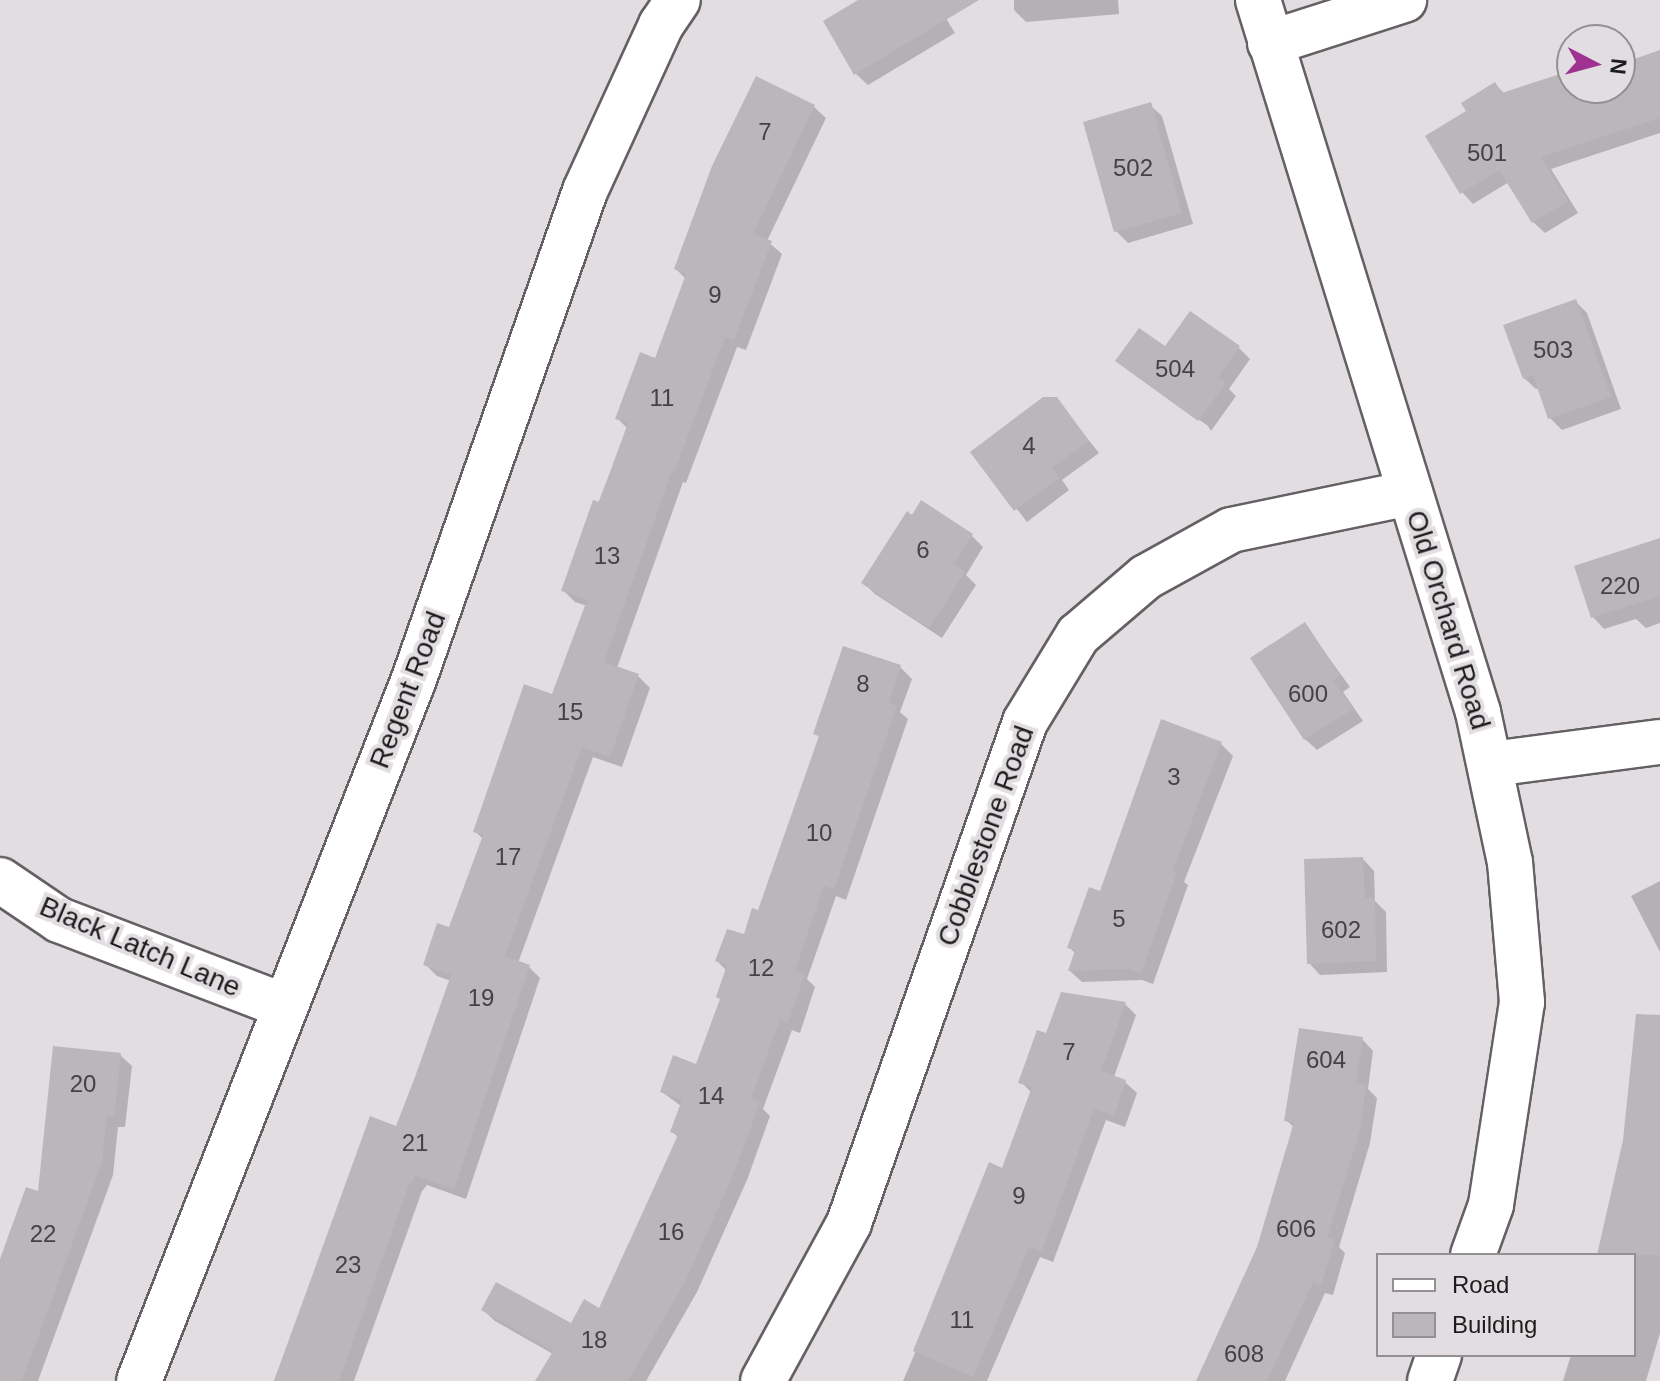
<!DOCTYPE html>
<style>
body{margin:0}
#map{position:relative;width:1660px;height:1381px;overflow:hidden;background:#e2dde1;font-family:Helvetica,sans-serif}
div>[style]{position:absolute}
.shadow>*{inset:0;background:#0003}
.building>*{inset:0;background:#bbb6ba}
.roads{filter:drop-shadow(2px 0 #646063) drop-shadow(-2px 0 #646063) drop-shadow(0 2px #646063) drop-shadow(0 -2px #646063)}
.street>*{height:44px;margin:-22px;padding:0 22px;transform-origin:22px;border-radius:22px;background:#fff}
span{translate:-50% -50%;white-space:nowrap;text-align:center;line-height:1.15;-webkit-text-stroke:8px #e2dde1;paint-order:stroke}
.number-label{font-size:24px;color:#444244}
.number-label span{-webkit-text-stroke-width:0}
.street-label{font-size:28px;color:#1d1c1d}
.legend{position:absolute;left:1376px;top:1253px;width:260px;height:104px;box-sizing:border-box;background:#e2dde1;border:2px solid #939093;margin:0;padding:10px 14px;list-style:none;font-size:24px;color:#1d1c1d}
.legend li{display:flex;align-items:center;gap:16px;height:40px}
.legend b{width:40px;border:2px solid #939093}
.north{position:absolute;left:1556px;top:24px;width:80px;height:80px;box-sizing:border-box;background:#e2dde1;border:2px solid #939093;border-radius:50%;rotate:96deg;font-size:22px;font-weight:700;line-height:32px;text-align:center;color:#1d1c1d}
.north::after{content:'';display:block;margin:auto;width:28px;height:36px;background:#9f3190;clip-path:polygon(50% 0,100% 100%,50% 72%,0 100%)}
</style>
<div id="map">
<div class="shadow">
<i style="clip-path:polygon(862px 0,935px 0,955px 33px,868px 85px,856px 74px)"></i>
<i style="clip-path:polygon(1014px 0,1118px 0,1119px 14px,1026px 22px,1014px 10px)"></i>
<i style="clip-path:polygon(1660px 52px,1660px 133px,1551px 169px,1578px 213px,1545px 233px,1533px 222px,1509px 182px,1473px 204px,1462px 192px,1469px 112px,1495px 84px,1505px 94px,1572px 72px,1572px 88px,1620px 88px,1620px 66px)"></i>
<i style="clip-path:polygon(1150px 105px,1162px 116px,1193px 224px,1128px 243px,1116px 231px)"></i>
<i style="clip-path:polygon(814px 107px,826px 118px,767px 241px,782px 254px,746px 350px,737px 347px,686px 483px,683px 482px,617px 668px,638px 676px,650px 688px,622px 767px,593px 757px,518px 963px,529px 967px,540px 978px,466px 1199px,427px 1185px,422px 1191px,354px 1381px,274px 1381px,371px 1119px,398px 1128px,451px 981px,437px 976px,425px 964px,450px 929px,484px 840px,475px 831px,553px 696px,587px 606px,575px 602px,563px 590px,628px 429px,617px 418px,656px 360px,686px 279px,676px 269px)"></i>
<i style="clip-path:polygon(1575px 301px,1587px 313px,1621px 409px,1562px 430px,1550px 418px,1539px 388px,1536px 389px,1524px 378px)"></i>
<i style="clip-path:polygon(1239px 348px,1250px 359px,1229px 389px,1236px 396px,1211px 431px,1208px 426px,1117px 361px,1165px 349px)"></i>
<i style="clip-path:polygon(1056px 399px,1099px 453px,1062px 480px,1069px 490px,1027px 522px,973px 452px)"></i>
<i style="clip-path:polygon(972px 536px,983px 547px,966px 575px,976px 585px,942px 638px,875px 594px,864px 583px)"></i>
<i style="clip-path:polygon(1660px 543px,1660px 623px,1646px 628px,1636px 619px,1604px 629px,1593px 617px)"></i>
<i style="clip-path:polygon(1305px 625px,1350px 687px,1343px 692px,1363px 721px,1317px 750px,1305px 739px)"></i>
<i style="clip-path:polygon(900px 667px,912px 679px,900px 712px,908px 719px,846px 900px,836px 896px,807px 979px,815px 987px,800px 1033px,792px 1030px,763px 1109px,770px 1116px,747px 1180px,697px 1292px,646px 1381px,538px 1381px,553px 1354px,495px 1321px,483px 1310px,572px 1326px,600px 1311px,679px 1138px,672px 1131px,681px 1106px,662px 1092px,697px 1067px,721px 1000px,727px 971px,717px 961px,745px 937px,760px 913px,820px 738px,815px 733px)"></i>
<i style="clip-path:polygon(1162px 722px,1221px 744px,1233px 756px,1184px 882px,1188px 885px,1153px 984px,1142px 980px,1082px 982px,1070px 971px,1076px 954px,1069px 947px,1101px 893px)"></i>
<i style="clip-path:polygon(1363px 859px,1374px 871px,1375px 901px,1386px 912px,1387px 972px,1320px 975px,1309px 963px)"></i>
<i style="clip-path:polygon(1660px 881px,1660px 952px,1631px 896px)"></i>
<i style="clip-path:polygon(1125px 1004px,1136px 1015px,1114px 1077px,1125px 1082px,1137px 1093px,1125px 1127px,1106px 1120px,1053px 1262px,1040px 1257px,987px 1381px,903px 1381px,958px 1252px,1003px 1170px,1032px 1093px,1021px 1082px,1048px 1035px)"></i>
<i style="clip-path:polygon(1660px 1027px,1660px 1333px,1646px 1381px,1563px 1381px,1571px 1355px,1634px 1355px,1634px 1255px,1599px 1255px)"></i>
<i style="clip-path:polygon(1362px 1039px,1373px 1051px,1368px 1089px,1377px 1098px,1370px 1143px,1339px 1247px,1345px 1253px,1333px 1295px,1325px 1293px,1285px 1381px,1198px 1381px,1259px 1248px,1295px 1128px,1286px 1120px)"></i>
<i style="clip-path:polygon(120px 1055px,132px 1066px,125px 1127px,118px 1127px,113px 1175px,38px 1381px,0 1381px,0 1265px)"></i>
</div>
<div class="building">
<i style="clip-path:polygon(858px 0,979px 0,854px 75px,823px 21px)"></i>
<i style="clip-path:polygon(1660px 50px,1660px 118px,1541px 157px,1568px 201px,1532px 223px,1499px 170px,1460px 194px,1425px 136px,1466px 111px,1461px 103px,1495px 82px,1502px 93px,1572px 70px,1572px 88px,1620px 88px,1620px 64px)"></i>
<i style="clip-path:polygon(756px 76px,815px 105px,753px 234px,772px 241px,734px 340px,725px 337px,674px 472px,672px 471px,604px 662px,639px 674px,610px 757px,582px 747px,505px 956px,530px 965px,454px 1189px,415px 1175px,413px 1182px,410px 1181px,339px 1381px,274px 1381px,370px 1116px,396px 1126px,415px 1077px,451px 975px,423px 965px,437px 923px,449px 927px,483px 835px,473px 832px,524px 684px,552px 694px,587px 600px,561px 591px,593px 500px,599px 502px,628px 423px,615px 419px,640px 352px,655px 358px,686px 274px,674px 269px,712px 166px)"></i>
<i style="clip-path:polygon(1151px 102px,1182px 213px,1114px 232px,1083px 122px)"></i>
<i style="clip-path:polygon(1576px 299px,1611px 397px,1548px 419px,1533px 375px,1523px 379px,1503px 325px)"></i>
<i style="clip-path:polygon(1190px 311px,1240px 346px,1218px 377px,1226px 383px,1198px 421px,1115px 361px,1139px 328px,1165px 346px)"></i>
<i style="clip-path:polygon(1043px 397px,1057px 397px,1089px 441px,1052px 468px,1059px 478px,1014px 511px,970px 452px)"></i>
<i style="clip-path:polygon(921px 500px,973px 534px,954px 564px,965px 572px,929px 628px,861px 583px,907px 511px,912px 515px)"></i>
<i style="clip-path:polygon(1660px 538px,1660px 596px,1591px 618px,1574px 566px)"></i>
<i style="clip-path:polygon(1305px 622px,1340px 675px,1333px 680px,1353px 709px,1304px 740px,1250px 658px)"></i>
<i style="clip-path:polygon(843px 646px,901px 665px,889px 703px,897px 706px,834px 889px,824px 886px,795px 970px,805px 974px,788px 1023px,780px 1020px,751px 1099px,760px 1102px,736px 1168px,686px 1280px,628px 1381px,535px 1381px,553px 1351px,481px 1310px,496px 1282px,571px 1323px,584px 1299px,599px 1308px,678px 1135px,670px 1132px,682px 1100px,660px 1092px,673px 1055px,696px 1064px,720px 999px,716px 997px,727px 965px,715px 961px,727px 929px,744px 934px,752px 908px,758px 910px,819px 736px,813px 734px)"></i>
<i style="clip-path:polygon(1161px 719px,1222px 742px,1173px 870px,1177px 872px,1141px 974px,1129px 969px,1068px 971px,1075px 950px,1067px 948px,1089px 887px,1100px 891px)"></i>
<i style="clip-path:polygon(1363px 857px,1365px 898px,1375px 898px,1376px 961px,1307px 964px,1304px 859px)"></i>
<i style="clip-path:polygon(1061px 992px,1126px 1002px,1101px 1071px,1126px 1080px,1114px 1116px,1094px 1109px,1042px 1251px,1029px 1247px,973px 1377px,913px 1351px,989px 1162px,1002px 1168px,1032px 1087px,1018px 1083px,1037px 1030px,1046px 1033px)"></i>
<i style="clip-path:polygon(1636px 1014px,1660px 1015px,1660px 1255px,1597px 1255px,1623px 1140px)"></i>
<i style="clip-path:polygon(1299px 1028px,1363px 1037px,1356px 1083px,1366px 1085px,1360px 1130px,1327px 1238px,1335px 1240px,1321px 1285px,1313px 1282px,1267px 1381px,1196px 1381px,1257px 1247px,1294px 1122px,1284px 1121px)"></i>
<i style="clip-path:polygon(53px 1046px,121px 1053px,114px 1117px,107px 1116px,102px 1162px,22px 1381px,0 1381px,0 1259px,26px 1187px,38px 1191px)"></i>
</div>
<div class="roads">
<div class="street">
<i style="left:1258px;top:0;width:745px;rotate:72.83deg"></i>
<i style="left:1478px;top:712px;width:153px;rotate:78deg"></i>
<i style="left:1510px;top:862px;width:141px;rotate:85.1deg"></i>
<i style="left:1522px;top:1002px;width:205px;rotate:98.7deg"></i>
<i style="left:1491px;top:1205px;width:53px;rotate:109.8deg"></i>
<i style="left:1270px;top:43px;width:141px;rotate:-17.8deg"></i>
<i style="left:1492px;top:764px;width:169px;rotate:-7.5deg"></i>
<i style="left:0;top:880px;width:71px;rotate:34.1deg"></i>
<i style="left:59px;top:920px;width:241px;rotate:20.9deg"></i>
<i style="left:139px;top:1381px;width:754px;rotate:-68.61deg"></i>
<i style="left:414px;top:679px;width:517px;rotate:-70.69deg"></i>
<i style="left:585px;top:191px;width:183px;rotate:-65.4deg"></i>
<i style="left:661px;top:25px;width:30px;rotate:-56deg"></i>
<i style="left:763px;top:1381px;width:180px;rotate:-61.4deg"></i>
<i style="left:849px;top:1223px;width:531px;rotate:-70.64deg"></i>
<i style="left:1025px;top:722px;width:102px;rotate:-58.7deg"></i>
<i style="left:1078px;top:635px;width:89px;rotate:-40.5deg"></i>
<i style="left:1146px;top:577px;width:97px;rotate:-28.9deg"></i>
<i style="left:1231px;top:530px;width:183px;rotate:-11.7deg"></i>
<i style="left:1430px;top:1381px;width:28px;rotate:-71deg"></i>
</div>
</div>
<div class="number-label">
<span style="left:765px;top:132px">7</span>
<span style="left:1487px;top:153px">501</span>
<span style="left:1133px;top:168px">502</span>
<span style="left:715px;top:295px">9</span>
<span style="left:1553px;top:350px">503</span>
<span style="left:1175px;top:369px">504</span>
<span style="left:662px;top:398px">11</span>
<span style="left:1029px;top:446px">4</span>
<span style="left:923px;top:550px">6</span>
<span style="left:607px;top:556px">13</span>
<span style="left:1620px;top:586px">220</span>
<span style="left:863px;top:684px">8</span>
<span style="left:1308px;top:694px">600</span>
<span style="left:570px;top:712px">15</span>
<span style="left:1174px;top:777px">3</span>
<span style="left:819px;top:833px">10</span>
<span style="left:508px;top:857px">17</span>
<span style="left:1119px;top:919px">5</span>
<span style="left:1341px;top:930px">602</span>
<span style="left:761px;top:968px">12</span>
<span style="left:481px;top:998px">19</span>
<span style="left:1069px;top:1052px">7</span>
<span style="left:1326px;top:1060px">604</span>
<span style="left:83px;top:1084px">20</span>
<span style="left:711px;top:1096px">14</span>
<span style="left:415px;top:1143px">21</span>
<span style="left:1019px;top:1196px">9</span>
<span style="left:1296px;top:1229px">606</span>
<span style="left:671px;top:1232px">16</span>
<span style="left:43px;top:1234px">22</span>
<span style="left:348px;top:1265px">23</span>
<span style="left:962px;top:1320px">11</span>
<span style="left:594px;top:1340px">18</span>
<span style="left:1244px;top:1354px">608</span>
</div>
<div class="street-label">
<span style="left:1448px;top:620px;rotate:73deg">Old Orchard Road</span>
<span style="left:408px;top:690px;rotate:-69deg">Regent Road</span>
<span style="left:986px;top:836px;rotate:-70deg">Cobblestone Road</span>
<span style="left:140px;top:947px;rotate:23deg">Black Latch Lane</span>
</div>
<ul class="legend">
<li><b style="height:10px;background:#fff"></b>Road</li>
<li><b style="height:22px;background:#bbb6ba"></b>Building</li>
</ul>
<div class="north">N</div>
</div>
